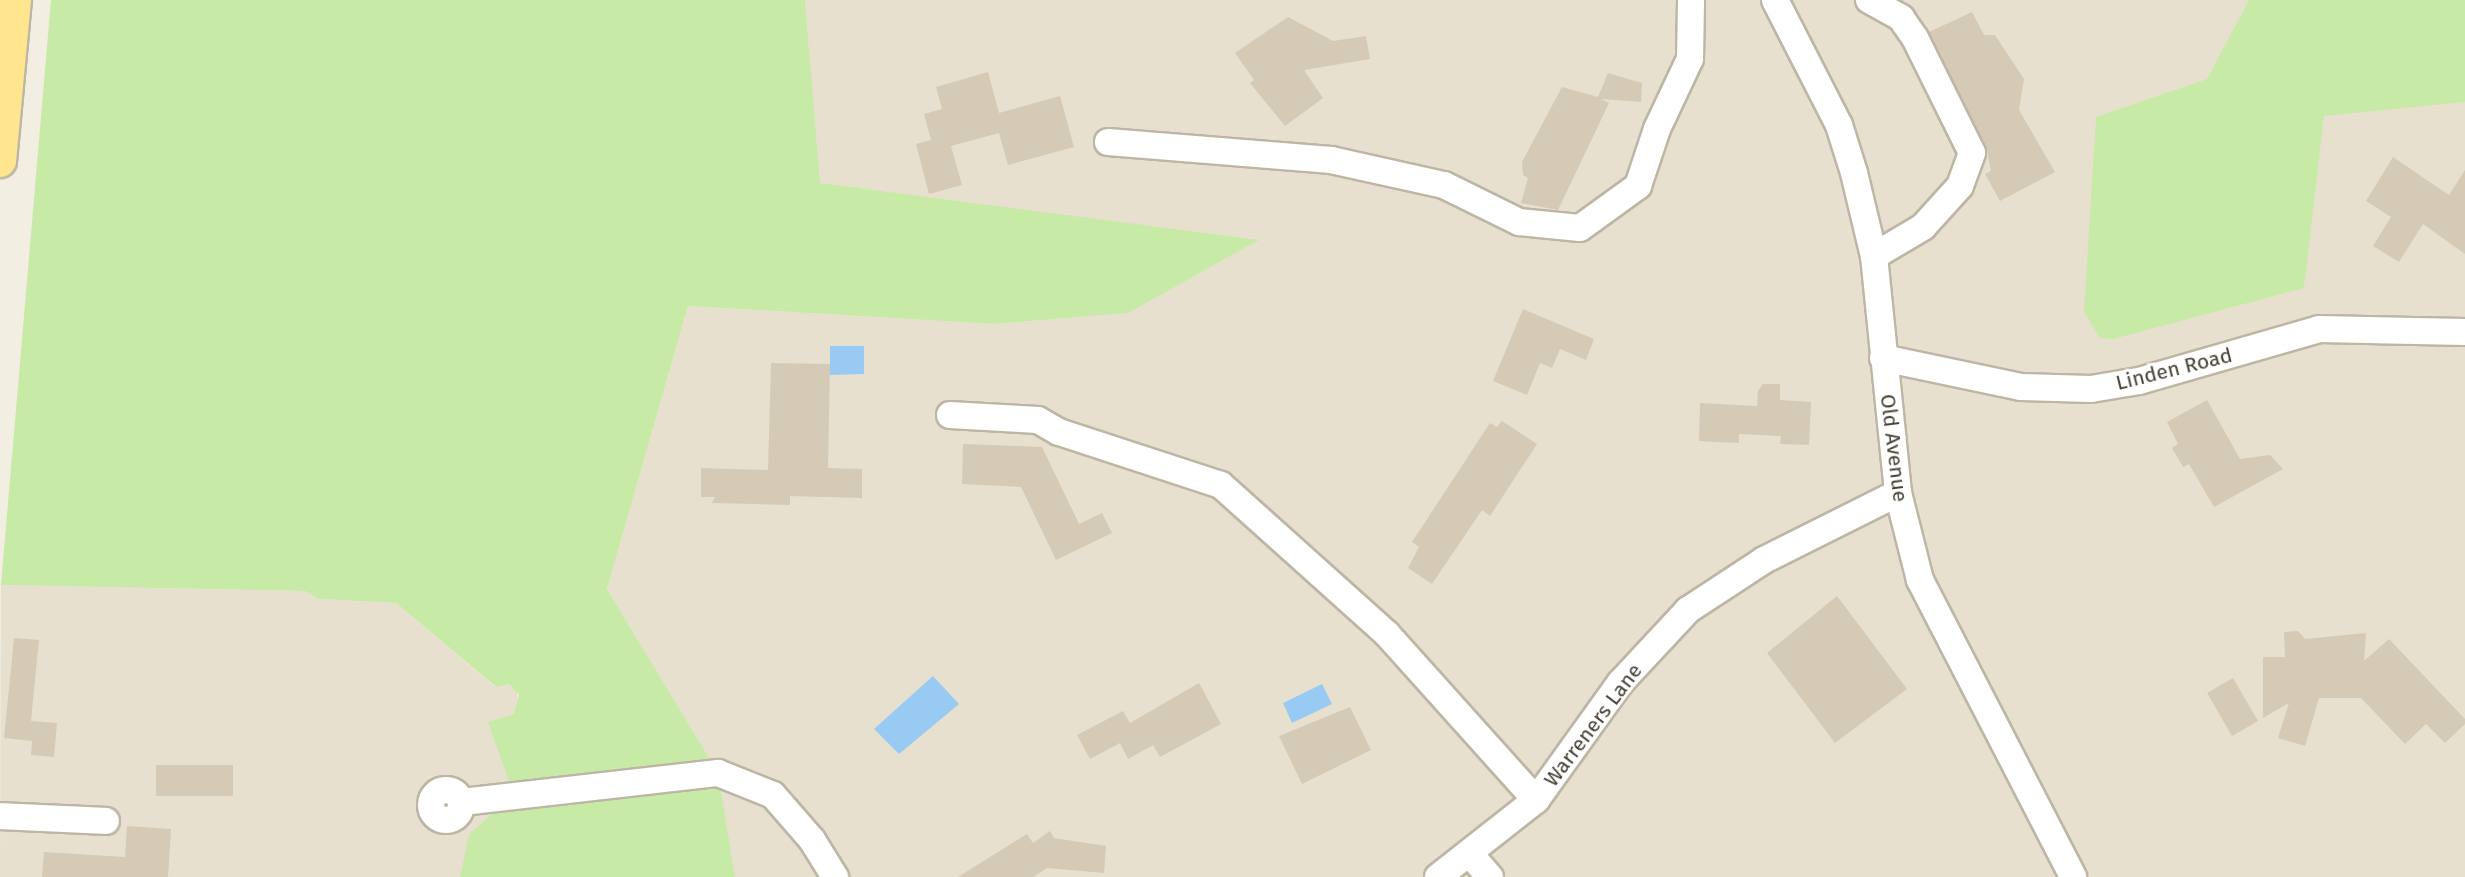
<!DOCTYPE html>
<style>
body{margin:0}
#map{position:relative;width:2465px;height:877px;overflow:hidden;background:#f2eee2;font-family:"Fira Sans",sans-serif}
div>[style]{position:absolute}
.residential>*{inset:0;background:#e7e0cf}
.green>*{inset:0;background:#c8eaa7}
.water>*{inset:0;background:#98caf4}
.building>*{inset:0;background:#d4cab6}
.roads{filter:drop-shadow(2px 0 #beb6a4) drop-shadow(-2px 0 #beb6a4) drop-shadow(0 2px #beb6a4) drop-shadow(0 -2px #beb6a4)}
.minor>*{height:26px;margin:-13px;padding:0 13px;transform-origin:13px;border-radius:13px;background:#fff}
.minor>.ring{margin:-13px;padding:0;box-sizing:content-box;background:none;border:26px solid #fff;border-radius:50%}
.major>*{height:32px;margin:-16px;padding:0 16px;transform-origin:16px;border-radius:16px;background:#ffe58e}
span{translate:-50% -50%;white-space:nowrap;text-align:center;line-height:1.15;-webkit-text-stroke:6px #fff;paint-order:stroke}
.street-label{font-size:21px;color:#443e32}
</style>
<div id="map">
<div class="residential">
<i style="clip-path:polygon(805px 0,2465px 0,2465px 877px,0 877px,1px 585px,305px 591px,319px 599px,396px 603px,495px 687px,508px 684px,516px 688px,519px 705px,514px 714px,717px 772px,607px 589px,688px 306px,994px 324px,1127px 313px,1257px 241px,819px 183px)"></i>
</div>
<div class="green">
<i style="clip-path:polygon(51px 0,805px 0,820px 183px,1259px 240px,1128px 313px,994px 324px,688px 306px,607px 589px,718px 773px,735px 877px,460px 877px,469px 834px,514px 795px,488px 722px,514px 714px,519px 695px,509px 684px,496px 687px,396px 603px,319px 599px,305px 591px,1px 585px)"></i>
<i style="clip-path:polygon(2249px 0,2465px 0,2465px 102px,2324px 116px,2304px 288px,2113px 339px,2100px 338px,2084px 312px,2096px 117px,2207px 79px)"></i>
</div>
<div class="water">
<i style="clip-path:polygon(830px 346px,864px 346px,864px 374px,830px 375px)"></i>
<i style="clip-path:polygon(933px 676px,959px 704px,899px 754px,874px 729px)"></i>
<i style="clip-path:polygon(1322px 684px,1332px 704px,1292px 723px,1283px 703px)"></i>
</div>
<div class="building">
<i style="clip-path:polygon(1972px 12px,1984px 35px,1995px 35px,2024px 79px,2019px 110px,2055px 172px,2000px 201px,1985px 174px,1991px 171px,1986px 146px,1929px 32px)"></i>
<i style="clip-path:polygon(1288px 17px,1333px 41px,1366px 36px,1370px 59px,1304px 70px,1323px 98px,1285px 126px,1250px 83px,1254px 80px,1235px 53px)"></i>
<i style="clip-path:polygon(988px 72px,999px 113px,1060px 96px,1074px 147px,1008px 165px,999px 133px,951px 146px,962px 185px,929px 194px,916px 144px,931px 140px,924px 114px,942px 109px,936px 87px)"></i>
<i style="clip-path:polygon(1608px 73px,1642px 83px,1641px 102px,1601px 99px,1609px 103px,1558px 210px,1521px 203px,1528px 178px,1523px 175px,1522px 162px,1562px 87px,1598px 97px)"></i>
<i style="clip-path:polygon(2393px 157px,2449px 195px,2465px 170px,2465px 254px,2423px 224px,2399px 262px,2373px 246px,2391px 217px,2366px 201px)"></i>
<i style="clip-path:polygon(1523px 309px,1594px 339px,1586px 360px,1560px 349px,1552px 368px,1540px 363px,1527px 395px,1493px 381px)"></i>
<i style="clip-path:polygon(771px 363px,830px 364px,828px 468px,862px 469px,862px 498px,790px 496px,790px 505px,712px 503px,715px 497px,701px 497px,701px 468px,768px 470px)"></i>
<i style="clip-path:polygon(1763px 384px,1780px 384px,1780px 400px,1811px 402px,1809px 445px,1780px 444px,1781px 436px,1739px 434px,1739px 443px,1699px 441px,1700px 403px,1757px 406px,1758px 391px)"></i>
<i style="clip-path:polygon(2207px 400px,2240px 459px,2270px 455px,2283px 469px,2214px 507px,2189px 464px,2183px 467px,2172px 448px,2178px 444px,2167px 422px)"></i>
<i style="clip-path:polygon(1502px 421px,1537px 444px,1490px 516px,1482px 510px,1432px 584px,1408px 568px,1419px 547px,1412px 542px,1490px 423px,1497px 427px)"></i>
<i style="clip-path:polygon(963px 444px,1042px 447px,1079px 524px,1102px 513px,1112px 533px,1056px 560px,1021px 487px,962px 484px)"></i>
<i style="clip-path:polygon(1837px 596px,1907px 689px,1835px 743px,1767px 653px)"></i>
<i style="clip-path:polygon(2298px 631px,2305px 639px,2366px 633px,2364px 661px,2389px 639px,2465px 719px,2465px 724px,2445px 743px,2426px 724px,2405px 744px,2361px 698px,2319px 698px,2305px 746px,2278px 738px,2289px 703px,2263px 718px,2263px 657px,2285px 657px,2284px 632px)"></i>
<i style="clip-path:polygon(14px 638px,39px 640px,31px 721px,57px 723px,54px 757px,31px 755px,32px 741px,4px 738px)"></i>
<i style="clip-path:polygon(2233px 678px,2258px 721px,2232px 736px,2207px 693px)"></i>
<i style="clip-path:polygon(1199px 683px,1221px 724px,1160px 757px,1153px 745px,1128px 759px,1120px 743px,1090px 759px,1077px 735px,1123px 711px,1130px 723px)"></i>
<i style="clip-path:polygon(1350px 707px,1371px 750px,1302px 784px,1279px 736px)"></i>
<i style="clip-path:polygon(156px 765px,233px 765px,233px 796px,156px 796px)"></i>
<i style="clip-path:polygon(127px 826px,171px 829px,168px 877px,42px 877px,44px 852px,125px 857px)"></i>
<i style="clip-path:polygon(1050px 831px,1054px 838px,1106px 846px,1104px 873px,1047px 868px,1033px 877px,958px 877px,1027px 834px,1033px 843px)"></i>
</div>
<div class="roads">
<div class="minor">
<i style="left:1775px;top:0;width:140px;rotate:62.9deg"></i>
<i style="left:1839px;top:125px;width:50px;rotate:72.6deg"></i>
<i style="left:1854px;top:173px;width:85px;rotate:76.5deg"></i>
<i style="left:1874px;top:256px;width:238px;rotate:84.2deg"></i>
<i style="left:1898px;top:493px;width:90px;rotate:75.8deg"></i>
<i style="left:1920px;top:580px;width:334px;rotate:62.7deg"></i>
<i style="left:1869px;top:0;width:37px;rotate:29deg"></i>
<i style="left:1901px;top:18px;width:24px;rotate:55deg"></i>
<i style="left:1915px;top:38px;width:128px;rotate:63.6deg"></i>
<i style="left:1972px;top:153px;width:35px;rotate:110deg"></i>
<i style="left:1960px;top:186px;width:55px;rotate:132.1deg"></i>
<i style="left:1923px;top:227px;width:57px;rotate:149.4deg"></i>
<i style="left:1108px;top:142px;width:224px;rotate:4.6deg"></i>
<i style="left:1331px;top:160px;width:116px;rotate:12.5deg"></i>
<i style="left:1444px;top:185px;width:84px;rotate:26.3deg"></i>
<i style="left:1519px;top:222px;width:61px;rotate:5.6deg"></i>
<i style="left:1580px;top:228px;width:72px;rotate:-35.9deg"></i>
<i style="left:1638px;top:186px;width:60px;rotate:-71.6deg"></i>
<i style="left:1657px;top:129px;width:77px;rotate:-64.8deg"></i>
<i style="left:1690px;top:59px;width:59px;rotate:-89deg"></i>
<i style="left:1883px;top:358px;width:141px;rotate:11.9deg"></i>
<i style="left:2021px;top:387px;width:70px;rotate:1.6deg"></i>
<i style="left:2091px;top:389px;width:49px;rotate:-9.5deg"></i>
<i style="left:2139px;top:381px;width:187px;rotate:-16.1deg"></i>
<i style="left:2319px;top:329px;width:146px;rotate:1.2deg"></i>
<i style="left:950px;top:415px;width:88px;rotate:3.3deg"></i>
<i style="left:1038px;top:420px;width:24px;rotate:30deg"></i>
<i style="left:1059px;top:432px;width:170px;rotate:18.1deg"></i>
<i style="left:1221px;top:485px;width:223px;rotate:41.9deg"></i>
<i style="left:1387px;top:634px;width:223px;rotate:48.1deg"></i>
<i class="ring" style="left:431px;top:790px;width:4px;height:4px"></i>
<i style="left:462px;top:802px;width:258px;rotate:-6.5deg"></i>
<i style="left:718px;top:773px;width:59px;rotate:21.8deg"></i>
<i style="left:773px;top:795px;width:60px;rotate:49.1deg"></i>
<i style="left:812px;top:840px;width:44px;rotate:58.1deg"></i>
<i style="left:0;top:816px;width:106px;rotate:2.7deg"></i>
<i style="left:1469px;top:853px;width:32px;rotate:49deg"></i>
<i style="left:1438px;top:877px;width:125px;rotate:-38.2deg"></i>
<i style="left:1536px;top:800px;width:144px;rotate:-54.3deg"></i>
<i style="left:1620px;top:683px;width:100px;rotate:-47deg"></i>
<i style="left:1688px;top:610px;width:91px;rotate:-33.3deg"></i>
<i style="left:1764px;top:560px;width:150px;rotate:-26.6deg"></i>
</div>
<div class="major">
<i style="left:0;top:161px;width:162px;rotate:-84.7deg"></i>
</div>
</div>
<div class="street-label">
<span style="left:2174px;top:369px;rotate:-14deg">Linden Road</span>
<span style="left:1894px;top:448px;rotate:83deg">Old Avenue</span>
<span style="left:1593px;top:725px;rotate:-53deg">Warreners Lane</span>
</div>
</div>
